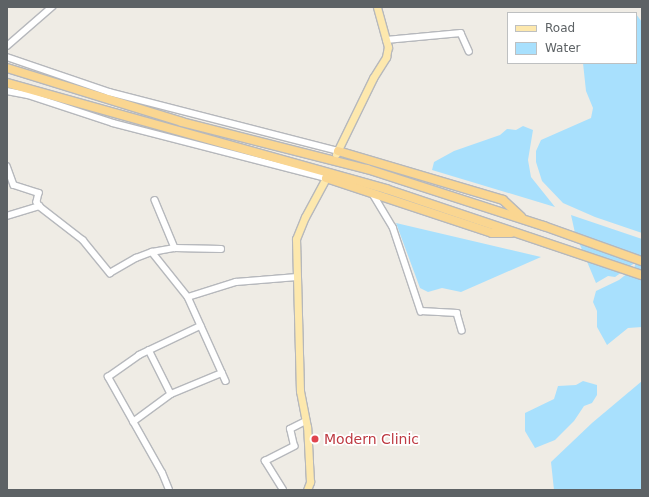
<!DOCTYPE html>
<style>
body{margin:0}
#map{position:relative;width:649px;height:497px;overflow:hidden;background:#efece5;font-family:"DejaVu Sans",sans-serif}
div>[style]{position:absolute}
.water>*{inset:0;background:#a8e0fd}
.roads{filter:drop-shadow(1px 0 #b6b8bc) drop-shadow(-1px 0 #b6b8bc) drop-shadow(0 1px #b6b8bc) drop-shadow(0 -1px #b6b8bc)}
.minor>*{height:5.5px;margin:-2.75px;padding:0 2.75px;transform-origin:2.75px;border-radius:2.75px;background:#fff}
.major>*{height:7px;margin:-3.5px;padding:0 3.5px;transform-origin:3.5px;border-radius:3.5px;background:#fde8ad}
.highway>*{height:8px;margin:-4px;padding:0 4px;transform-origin:4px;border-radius:4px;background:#fad691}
.dots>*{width:11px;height:11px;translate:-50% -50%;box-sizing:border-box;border:2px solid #fff;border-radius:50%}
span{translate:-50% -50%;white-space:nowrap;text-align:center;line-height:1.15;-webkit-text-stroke:3.5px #fff;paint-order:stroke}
.health-label{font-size:14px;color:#be3a42}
.left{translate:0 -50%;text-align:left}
.frame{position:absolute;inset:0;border:8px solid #5d6265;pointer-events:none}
.legend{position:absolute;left:507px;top:12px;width:130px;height:52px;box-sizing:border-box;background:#fff;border:1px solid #bec0c1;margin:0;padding:5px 7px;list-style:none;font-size:12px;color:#5d6265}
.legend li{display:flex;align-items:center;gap:8px;height:20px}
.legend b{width:20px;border:1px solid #bec0c1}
</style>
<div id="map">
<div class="water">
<i style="clip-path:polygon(636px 14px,642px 22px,642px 233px,595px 217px,563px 203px,542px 181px,536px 162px,536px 151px,541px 140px,591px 118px,593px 108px,586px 91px,583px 63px,636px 63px)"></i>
<i style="clip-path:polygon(523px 126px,533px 130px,528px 160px,531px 177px,555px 207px,432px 170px,434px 162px,454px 151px,500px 135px,507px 129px,516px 130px)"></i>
<i style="clip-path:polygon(571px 215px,642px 239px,642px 327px,628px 328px,607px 345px,597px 327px,597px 311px,593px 302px,596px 291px,619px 280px,634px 268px,636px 262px,615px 277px,608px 276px,596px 283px,575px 233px)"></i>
<i style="clip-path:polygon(396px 223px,541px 257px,461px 292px,442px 288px,428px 292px,420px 288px)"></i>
<i style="clip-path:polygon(583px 381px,597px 385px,597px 395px,592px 403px,584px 406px,574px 421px,555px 440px,535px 448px,525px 431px,525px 413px,554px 399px,558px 386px,576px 385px)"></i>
<i style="clip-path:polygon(642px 381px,642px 490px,554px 490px,551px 462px,592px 423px)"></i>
</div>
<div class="roads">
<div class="minor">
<i style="left:386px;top:40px;width:75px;rotate:-5.3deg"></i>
<i style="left:461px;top:33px;width:20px;rotate:66deg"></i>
<i style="left:7px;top:46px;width:60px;rotate:-40.9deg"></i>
<i style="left:7px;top:57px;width:108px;rotate:18.9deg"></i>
<i style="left:109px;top:92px;width:236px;rotate:14.4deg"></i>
<i style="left:7px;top:91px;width:21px;rotate:11deg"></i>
<i style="left:28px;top:95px;width:89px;rotate:18.2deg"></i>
<i style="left:113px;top:123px;width:220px;rotate:14.5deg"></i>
<i style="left:7px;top:166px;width:20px;rotate:70deg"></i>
<i style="left:14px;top:185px;width:26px;rotate:18deg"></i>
<i style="left:39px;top:193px;width:9px;rotate:103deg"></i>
<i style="left:37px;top:202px;width:4px;rotate:63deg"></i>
<i style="left:373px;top:194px;width:39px;rotate:59deg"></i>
<i style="left:393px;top:227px;width:89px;rotate:71.6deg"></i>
<i style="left:421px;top:311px;width:36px;rotate:3deg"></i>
<i style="left:457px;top:313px;width:18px;rotate:74deg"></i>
<i style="left:155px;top:200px;width:52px;rotate:67.4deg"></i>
<i style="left:7px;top:216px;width:34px;rotate:-17deg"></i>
<i style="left:39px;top:206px;width:56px;rotate:37.7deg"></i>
<i style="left:83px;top:240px;width:43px;rotate:50.7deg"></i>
<i style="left:110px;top:273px;width:30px;rotate:-30deg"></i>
<i style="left:136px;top:258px;width:17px;rotate:-21deg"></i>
<i style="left:152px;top:252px;width:58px;rotate:51.3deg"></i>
<i style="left:188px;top:297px;width:50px;rotate:-17.4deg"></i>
<i style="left:236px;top:282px;width:61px;rotate:-4.7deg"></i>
<i style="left:152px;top:252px;width:23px;rotate:-10deg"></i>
<i style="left:175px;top:248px;width:46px;rotate:1.2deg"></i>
<i style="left:188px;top:297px;width:92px;rotate:65.7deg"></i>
<i style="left:149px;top:350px;width:49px;rotate:63.4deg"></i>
<i style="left:133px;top:422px;width:47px;rotate:-36.4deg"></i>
<i style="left:171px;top:394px;width:55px;rotate:-22.4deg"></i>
<i style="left:169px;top:490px;width:18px;rotate:-112deg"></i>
<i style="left:162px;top:473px;width:110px;rotate:-119.4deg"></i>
<i style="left:108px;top:377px;width:38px;rotate:-35deg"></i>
<i style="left:139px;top:355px;width:68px;rotate:-25.4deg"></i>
<i style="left:283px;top:490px;width:34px;rotate:-122deg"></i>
<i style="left:265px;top:461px;width:33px;rotate:-27deg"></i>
<i style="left:294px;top:446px;width:17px;rotate:-103deg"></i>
<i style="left:290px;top:429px;width:18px;rotate:-27deg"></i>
</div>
<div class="major">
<i style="left:336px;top:154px;width:85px;rotate:-64deg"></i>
<i style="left:373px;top:78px;width:25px;rotate:-58deg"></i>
<i style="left:386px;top:57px;width:10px;rotate:-79deg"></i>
<i style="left:388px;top:47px;width:41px;rotate:-105.4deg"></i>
<i style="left:307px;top:490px;width:9px;rotate:-69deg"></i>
<i style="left:310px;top:482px;width:20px;rotate:-93deg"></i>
<i style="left:309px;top:462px;width:35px;rotate:-93deg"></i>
<i style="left:307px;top:427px;width:37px;rotate:-101deg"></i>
<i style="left:300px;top:391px;width:152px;rotate:-91.5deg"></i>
<i style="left:296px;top:239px;width:24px;rotate:-68deg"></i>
<i style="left:305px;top:217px;width:44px;rotate:-61.7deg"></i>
</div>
<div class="highway">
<i style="left:7px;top:68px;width:183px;rotate:17.1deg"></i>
<i style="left:182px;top:122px;width:191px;rotate:14.3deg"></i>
<i style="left:367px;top:169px;width:186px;rotate:17.9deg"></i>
<i style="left:544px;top:226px;width:104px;rotate:19.7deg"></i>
<i style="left:7px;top:83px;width:394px;rotate:15.6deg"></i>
<i style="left:386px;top:189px;width:270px;rotate:18.6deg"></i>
<i style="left:338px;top:151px;width:172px;rotate:16.5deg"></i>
<i style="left:503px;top:200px;width:25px;rotate:43deg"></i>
<i style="left:326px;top:178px;width:175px;rotate:18.3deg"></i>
<i style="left:492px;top:233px;width:19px"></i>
</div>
</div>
<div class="dots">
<i style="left:315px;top:439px;background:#e0444e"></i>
</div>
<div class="health-label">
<span class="left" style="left:324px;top:439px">Modern Clinic</span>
</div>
<div class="frame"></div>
<ul class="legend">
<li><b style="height:5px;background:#fde8ad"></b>Road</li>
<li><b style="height:11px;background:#a8e0fd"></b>Water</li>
</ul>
</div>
